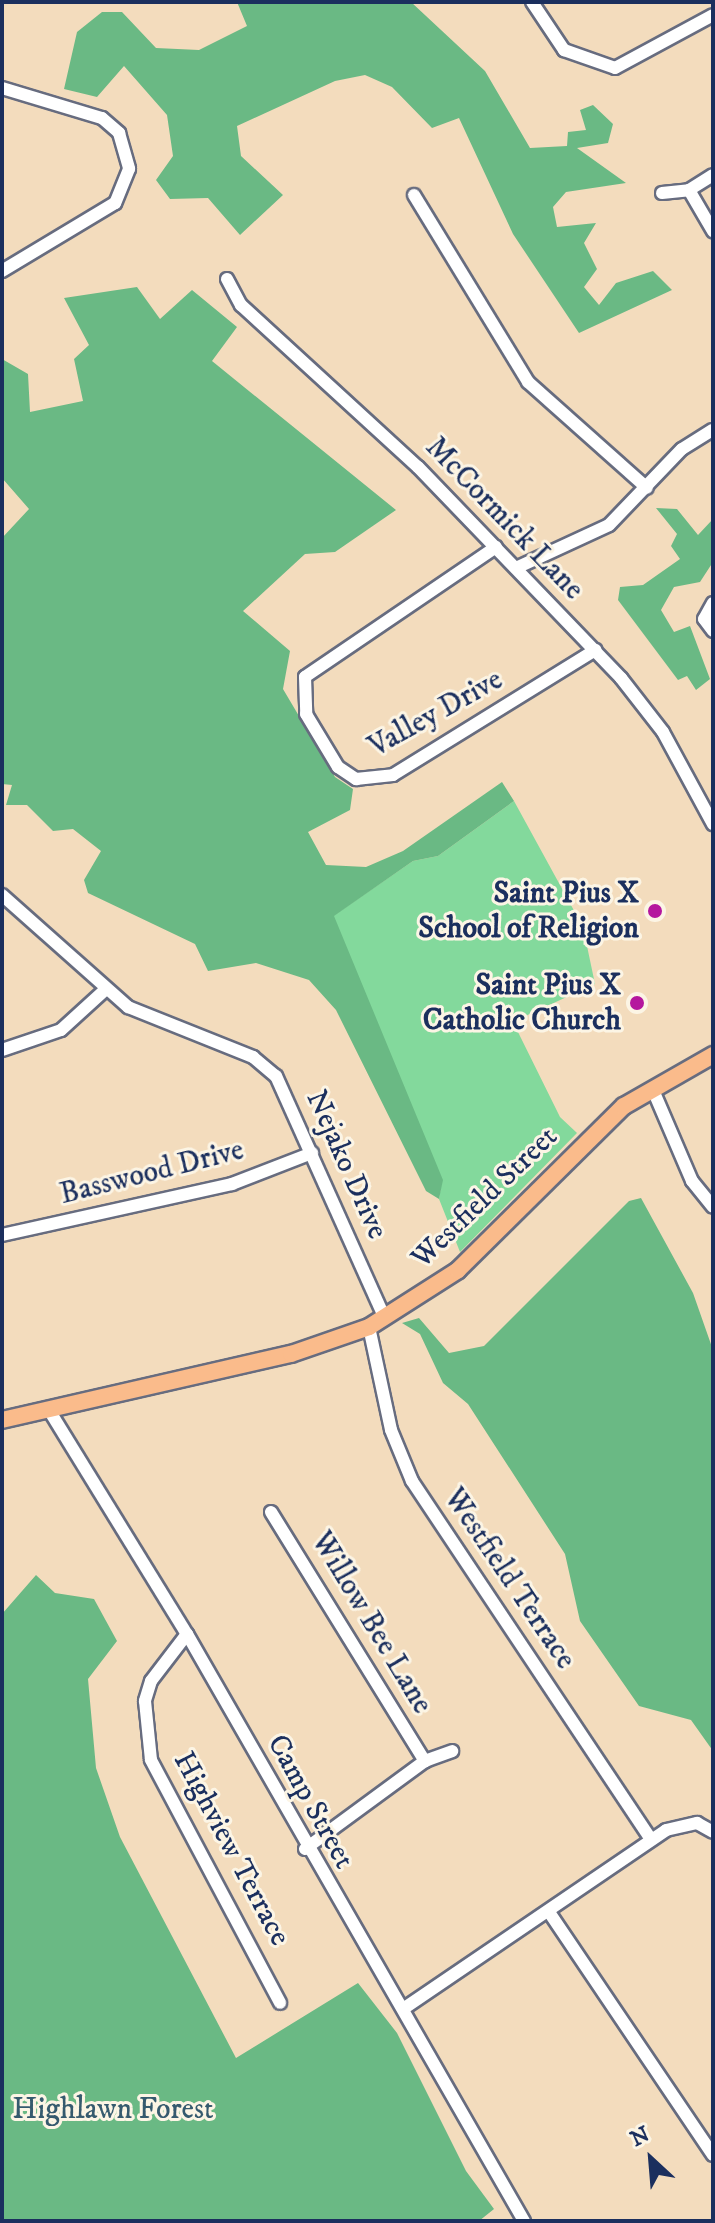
<!DOCTYPE html>
<style>
body{margin:0}
#map{position:relative;width:715px;height:2223px;overflow:hidden;background:#f3dcbd;font-family:"IM FELL DW Pica",serif}
div>[style]{position:absolute}
.green>*{inset:0;background:#83d99c}
.forest>*{inset:0;background:#6ab984}
.roads{filter:drop-shadow(2px 0 #676c7f) drop-shadow(-2px 0 #676c7f) drop-shadow(0 2px #676c7f) drop-shadow(0 -2px #676c7f)}
.minor>*{height:12px;margin:-6px;padding:0 6px;transform-origin:6px;border-radius:6px;background:#fff}
.major>*{height:16px;margin:-8px;padding:0 8px;transform-origin:8px;border-radius:8px;background:#fabb8b}
.dots>*{width:22px;height:22px;translate:-50% -50%;box-sizing:border-box;border:4px solid #fcf5e5;border-radius:50%}
span{translate:-50% -50%;white-space:nowrap;text-align:center;line-height:1.15;-webkit-text-stroke:6px #fcf5e5;paint-order:stroke}
.street-label{font-size:30px;color:#1b2f5e}
.poi-label{font-size:30px;color:#1b2f5e;font-weight:700}
.right{translate:-100% -50%;text-align:right}
.park-label{font-size:30px;color:#355a6e}
.frame{position:absolute;inset:0;border:4px solid #1b2f5e;pointer-events:none}
.north{position:absolute;left:611px;top:2119px;width:80px;height:80px;-webkit-text-stroke:6px #fcf5e5;paint-order:stroke;rotate:334deg;font-size:22px;font-weight:700;line-height:32px;text-align:center;color:#1b2f5e}
.north::after{content:'';display:block;margin:auto;width:28px;height:36px;background:#1b2f5e;clip-path:polygon(50% 0,100% 100%,50% 72%,0 100%)}
</style>
<div id="map">
<div class="green">
<i style="clip-path:polygon(514px 801px,583px 927px,595px 984px,521px 1018px,517px 1030px,560px 1117px,577px 1133px,460px 1252px,439px 1199px,442px 1180px,333px 916px,413px 861px,438px 856px)"></i>
</div>
<div class="forest">
<i style="clip-path:polygon(237px 2px,411px 2px,485px 71px,530px 148px,567px 146px,568px 132px,586px 130px,580px 110px,593px 105px,613px 124px,608px 143px,577px 148px,626px 183px,566px 192px,553px 207px,557px 227px,596px 223px,584px 243px,597px 269px,584px 287px,599px 305px,616px 283px,653px 271px,672px 290px,579px 333px,513px 234px,459px 118px,432px 128px,392px 87px,365px 75px,335px 81px,237px 126px,241px 156px,283px 195px,240px 235px,208px 198px,170px 199px,156px 180px,173px 156px,167px 115px,124px 66px,97px 97px,64px 89px,77px 32px,102px 12px,122px 12px,156px 48px,199px 50px,247px 26px)"></i>
<i style="clip-path:polygon(137px 287px,160px 319px,192px 290px,237px 327px,212px 361px,396px 510px,335px 552px,305px 554px,243px 611px,290px 651px,283px 689px,335px 777px,353px 789px,350px 810px,308px 832px,326px 865px,366px 867px,403px 851px,502px 782px,514px 801px,438px 856px,413px 861px,334px 916px,443px 1180px,439px 1199px,426px 1191px,336px 1010px,309px 980px,256px 963px,208px 971px,195px 944px,88px 893px,84px 880px,101px 851px,73px 829px,53px 831px,27px 805px,6px 805px,12px 785px,2px 784px,2px 538px,29px 509px,2px 478px,2px 359px,28px 374px,30px 412px,83px 401px,74px 359px,89px 345px,64px 298px)"></i>
<i style="clip-path:polygon(656px 508px,677px 509px,698px 535px,713px 519px,713px 562px,700px 582px,674px 587px,661px 610px,674px 632px,690px 626px,710px 679px,696px 690px,687px 676px,678px 680px,618px 600px,620px 587px,643px 585px,680px 559px,671px 546px,677px 534px)"></i>
<i style="clip-path:polygon(641px 1198px,693px 1293px,713px 1350px,713px 1751px,691px 1720px,639px 1706px,580px 1621px,565px 1554px,468px 1404px,443px 1383px,420px 1334px,402px 1323px,419px 1318px,449px 1353px,484px 1346px,629px 1201px)"></i>
<i style="clip-path:polygon(36px 1575px,55px 1593px,94px 1599px,117px 1641px,88px 1679px,96px 1768px,120px 1837px,236px 2058px,358px 1983px,397px 2033px,466px 2171px,494px 2209px,479px 2221px,2px 2221px,2px 1614px)"></i>
</div>
<div class="roads">
<div class="minor">
<i style="left:532px;top:2px;width:58px;rotate:56.3deg"></i>
<i style="left:564px;top:50px;width:54px;rotate:19.4deg"></i>
<i style="left:615px;top:68px;width:111px;rotate:-28.4deg"></i>
<i style="left:2px;top:88px;width:104px;rotate:16.7deg"></i>
<i style="left:102px;top:118px;width:23px;rotate:41deg"></i>
<i style="left:119px;top:133px;width:37px;rotate:74deg"></i>
<i style="left:129px;top:169px;width:37px;rotate:112deg"></i>
<i style="left:115px;top:203px;width:132px;rotate:149deg"></i>
<i style="left:689px;top:190px;width:48px;rotate:59.7deg"></i>
<i style="left:662px;top:193px;width:27px;rotate:-6deg"></i>
<i style="left:689px;top:190px;width:28px;rotate:-32deg"></i>
<i style="left:414px;top:195px;width:219px;rotate:58.6deg"></i>
<i style="left:528px;top:382px;width:159px;rotate:41.7deg"></i>
<i style="left:227px;top:279px;width:30px;rotate:62deg"></i>
<i style="left:241px;top:305px;width:240px;rotate:42.5deg"></i>
<i style="left:418px;top:467px;width:293px;rotate:46.1deg"></i>
<i style="left:621px;top:678px;width:68px;rotate:52.1deg"></i>
<i style="left:663px;top:732px;width:105px;rotate:61.5deg"></i>
<i style="left:496px;top:547px;width:231px;rotate:145.8deg"></i>
<i style="left:305px;top:677px;width:37px;rotate:88deg"></i>
<i style="left:306px;top:714px;width:62px;rotate:58.9deg"></i>
<i style="left:338px;top:767px;width:22px;rotate:34deg"></i>
<i style="left:356px;top:779px;width:37px;rotate:-6deg"></i>
<i style="left:393px;top:775px;width:238px;rotate:-31.7deg"></i>
<i style="left:516px;top:568px;width:102px;rotate:-24.8deg"></i>
<i style="left:609px;top:525px;width:105px;rotate:-46.2deg"></i>
<i style="left:682px;top:449px;width:36px;rotate:-32deg"></i>
<i style="left:713px;top:603px;width:18px;rotate:119deg"></i>
<i style="left:704px;top:619px;width:15px;rotate:53deg"></i>
<i style="left:2px;top:895px;width:169px;rotate:41.6deg"></i>
<i style="left:128px;top:1007px;width:135px;rotate:21.8deg"></i>
<i style="left:253px;top:1057px;width:30px;rotate:40deg"></i>
<i style="left:276px;top:1076px;width:265px;rotate:65.8deg"></i>
<i style="left:2px;top:1050px;width:62px;rotate:-18.7deg"></i>
<i style="left:61px;top:1030px;width:59px;rotate:-42.3deg"></i>
<i style="left:653px;top:1090px;width:99px;rotate:66.8deg"></i>
<i style="left:692px;top:1181px;width:33px;rotate:51deg"></i>
<i style="left:2px;top:1235px;width:236px;rotate:-12.5deg"></i>
<i style="left:232px;top:1184px;width:86px;rotate:-21.2deg"></i>
<i style="left:369px;top:1327px;width:105px;rotate:77.9deg"></i>
<i style="left:391px;top:1430px;width:55px;rotate:67.6deg"></i>
<i style="left:412px;top:1481px;width:431px;rotate:56.3deg"></i>
<i style="left:49px;top:1410px;width:263px;rotate:58.4deg"></i>
<i style="left:187px;top:1634px;width:677px;rotate:60.14deg"></i>
<i style="left:271px;top:1512px;width:293px;rotate:58.3deg"></i>
<i style="left:187px;top:1634px;width:59px;rotate:127.5deg"></i>
<i style="left:151px;top:1681px;width:21px;rotate:107deg"></i>
<i style="left:145px;top:1701px;width:59px;rotate:84.2deg"></i>
<i style="left:151px;top:1760px;width:275px;rotate:62deg"></i>
<i style="left:305px;top:1849px;width:149px;rotate:-36.3deg"></i>
<i style="left:425px;top:1761px;width:29px;rotate:-20deg"></i>
<i style="left:549px;top:1912px;width:293px;rotate:56deg"></i>
<i style="left:403px;top:2009px;width:318px;rotate:-34.2deg"></i>
<i style="left:666px;top:1830px;width:32px;rotate:-13deg"></i>
<i style="left:697px;top:1823px;width:18px;rotate:29deg"></i>
</div>
<div class="major">
<i style="left:2px;top:1420px;width:296px;rotate:-12.9deg"></i>
<i style="left:291px;top:1354px;width:83px;rotate:-19.1deg"></i>
<i style="left:369px;top:1327px;width:106px;rotate:-32.6deg"></i>
<i style="left:458px;top:1270px;width:233px;rotate:-44.7deg"></i>
<i style="left:624px;top:1106px;width:103px;rotate:-29.8deg"></i>
</div>
</div>
<div class="dots">
<i style="left:655px;top:911px;background:#b5179e"></i>
<i style="left:637px;top:1003px;background:#b5179e"></i>
</div>
<div class="street-label">
<span style="left:504px;top:519px;rotate:46deg">McCormick Lane</span>
<span style="left:436px;top:714px;rotate:-29deg">Valley Drive</span>
<span style="left:346px;top:1165px;rotate:66deg">Nejako Drive</span>
<span style="left:152px;top:1173px;rotate:-14deg">Basswood Drive</span>
<span style="left:485px;top:1198px;rotate:-44deg">Westfield Street</span>
<span style="left:509px;top:1579px;rotate:56deg">Westfield Terrace</span>
<span style="left:371px;top:1623px;rotate:59deg">Willow Bee Lane</span>
<span style="left:310px;top:1802px;rotate:61deg">Camp Street</span>
<span style="left:231px;top:1849px;rotate:62deg">Highview Terrace</span>
</div>
<div class="poi-label">
<span class="right" style="left:639px;top:911px">Saint Pius X<br>School of Religion</span>
<span class="right" style="left:621px;top:1003px">Saint Pius X<br>Catholic Church</span>
</div>
<div class="park-label">
<span style="left:113px;top:2110px">Highlawn Forest</span>
</div>
<div class="frame"></div>
<div class="north">N</div>
</div>
